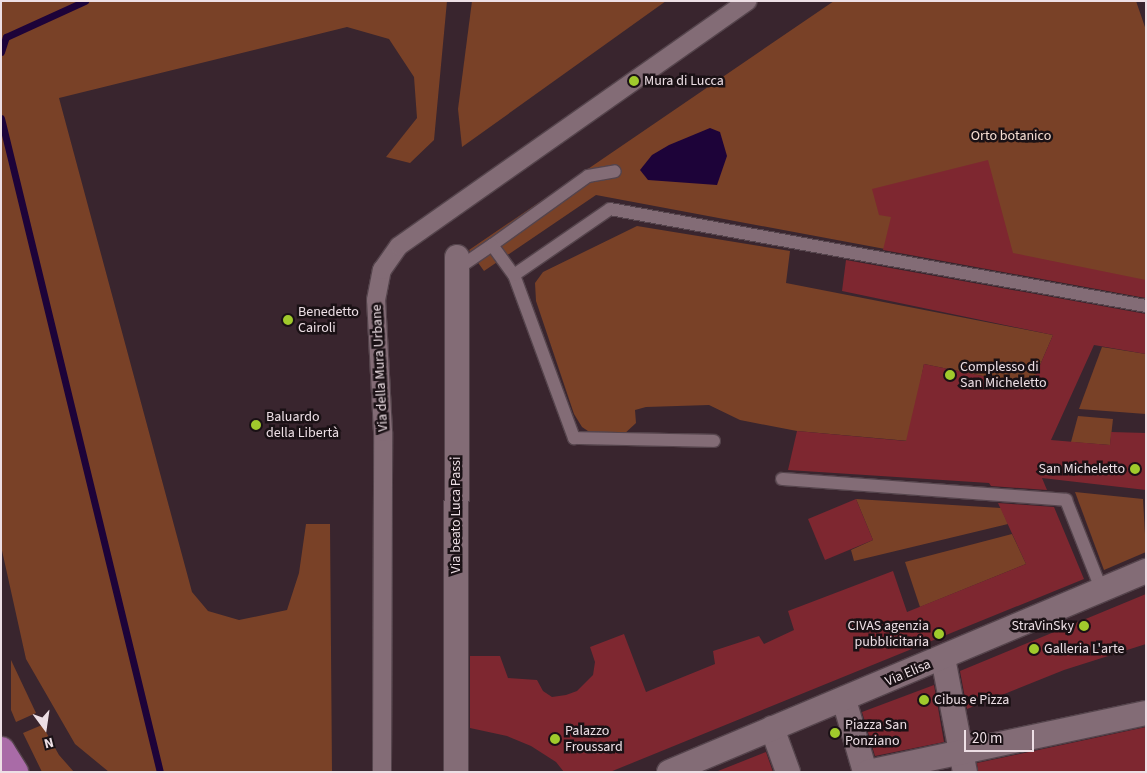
<!DOCTYPE html>
<meta charset="utf-8">
<style>
body{margin:0}
#map{position:relative;width:1147px;height:773px;overflow:hidden;background:#39252e;font-family:"Source Sans 3",sans-serif}
div>[style]{position:absolute}
.green>*{inset:0;background:#794127}
.water>*{inset:0;background:#1d0339}
.stream>*{height:7px;margin:-3.5px;padding:0 3.5px;transform-origin:3.5px;border-radius:3.5px;background:#1d0339}
.building>*{inset:0;background:#7e2730}
.roads{filter:drop-shadow(1px 0 #55444c) drop-shadow(-1px 0 #55444c) drop-shadow(0 1px #55444c) drop-shadow(0 -1px #55444c)}
.service>*{height:12px;margin:-6px;padding:0 6px;transform-origin:6px;border-radius:6px;background:#836c76}
.pedestrian>*{height:18px;margin:-9px;padding:0 9px;transform-origin:9px;border-radius:9px;background:#836c76}
.minor>*{height:24px;margin:-12px;padding:0 12px;transform-origin:12px;border-radius:12px;background:#836c76}
.primary>*{height:28px;margin:-14px;padding:0 14px;transform-origin:14px;border-radius:14px;background:#a96ba7}
.dots>*{width:14px;height:14px;translate:-50% -50%;box-sizing:border-box;border:2px solid #1a1115;border-radius:50%}
span{translate:-50% -50%;white-space:nowrap;text-align:center;line-height:1.15;-webkit-text-stroke:5px #1a1115;paint-order:stroke}
.poi-label{font-size:14px;color:#eddfe5}
.left{translate:0 -50%;text-align:left}
.right{translate:-100% -50%;text-align:right}
.park-label{font-size:14px;color:#f7dfd4}
.street-label{font-size:14px;color:#eddfe5}
.frame{position:absolute;inset:0;border:2px solid #eddfe5;pointer-events:none}
.north{position:absolute;left:20px;top:703px;width:50px;height:50px;-webkit-text-stroke:4px #1a1115;paint-order:stroke;rotate:166deg;font-size:14px;font-weight:700;line-height:20px;text-align:center;color:#eddfe5}
.north::after{content:'';display:block;margin:auto;width:18px;height:22px;background:#eddfe5;clip-path:polygon(50% 0,100% 100%,50% 72%,0 100%)}
.scale{position:absolute;left:964px;top:730px;width:70px;height:22px;box-sizing:border-box;border:2px solid #eddfe5;border-top:0;padding-left:6px;font-size:15px;line-height:18px;white-space:nowrap;color:#eddfe5;-webkit-text-stroke:4px #1a1115;paint-order:stroke}
</style>
<div id="map">
<div class="green">
<i style="clip-path:polygon(1px 1px,447px 1px,434px 140px,410px 163px,386px 157px,417px 118px,414px 77px,389px 39px,347px 27px,59px 98px,192px 592px,208px 611px,239px 620px,287px 610px,299px 573px,306px 524px,330px 524px,332px 772px,109px 772px,75px 744px,26px 659px,1px 546px)"></i>
<i style="clip-path:polygon(472px 1px,666px 1px,462px 147px,458px 109px)"></i>
<i style="clip-path:polygon(834px 1px,1136px 1px,1146px 30px,1146px 292px,1142px 297px,596px 195px,484px 271px,469px 250px)"></i>
<i style="clip-path:polygon(637px 226px,790px 251px,786px 283px,1053px 335px,1031px 386px,924px 364px,909px 441px,797px 431px,740px 420px,709px 405px,646px 407px,635px 410px,636px 423px,622px 436px,591px 433px,582px 427px,574px 414px,536px 301px,535px 283px,543px 272px)"></i>
<i style="clip-path:polygon(1102px 347px,1146px 354px,1146px 414px,1079px 409px)"></i>
<i style="clip-path:polygon(1078px 416px,1113px 419px,1110px 445px,1071px 442px)"></i>
<i style="clip-path:polygon(1075px 492px,1143px 499px,1146px 552px,1104px 570px)"></i>
<i style="clip-path:polygon(856px 499px,1001px 508px,1008px 524px,854px 561px,851px 550px,873px 540px)"></i>
<i style="clip-path:polygon(1012px 534px,1026px 564px,920px 607px,905px 562px)"></i>
<i style="clip-path:polygon(11px 660px,36px 713px,16px 722px,11px 710px)"></i>
<i style="clip-path:polygon(42px 725px,59px 755px,74px 772px,42px 772px,23px 733px)"></i>
</div>
<div class="water">
<i style="clip-path:polygon(710px 128px,720px 132px,727px 156px,717px 185px,648px 180px,640px 170px,652px 155px,669px 145px)"></i>
</div>
<div class="stream">
<i style="left:1px;top:52px;width:16px;rotate:-72deg"></i>
<i style="left:6px;top:37px;width:87px;rotate:-24.5deg"></i>
<i style="left:1px;top:118px;width:673px;rotate:76.34deg"></i>
</div>
<div class="building">
<i style="clip-path:polygon(988px 160px,1013px 253px,1146px 280px,1146px 298px,883px 250px,891px 217px,879px 215px,872px 189px)"></i>
<i style="clip-path:polygon(846px 260px,1146px 314px,1146px 354px,1094px 345px,1051px 440px,1110px 445px,1111px 432px,1146px 433px,1146px 490px,1042px 478px,1047px 490px,991px 486px,989px 483px,788px 470px,797px 431px,906px 441px,924px 364px,1031px 386px,1053px 335px,842px 291px)"></i>
<i style="clip-path:polygon(856px 499px,873px 540px,825px 560px,808px 519px)"></i>
<i style="clip-path:polygon(998px 503px,1054px 507px,1084px 579px,610px 772px,564px 772px,556px 762px,531px 746px,507px 736px,470px 728px,470px 656px,500px 656px,508px 678px,537px 680px,543px 691px,552px 697px,566px 695px,577px 691px,593px 675px,595px 662px,590px 647px,624px 634px,646px 692px,715px 664px,713px 651px,759px 636px,764px 644px,794px 630px,788px 611px,893px 571px,907px 612px,1026px 564px)"></i>
<i style="clip-path:polygon(1146px 594px,1146px 644px,1064px 670px,967px 709px,960px 671px)"></i>
<i style="clip-path:polygon(934px 685px,944px 742px,875px 756px,862px 712px)"></i>
<i style="clip-path:polygon(1146px 727px,1146px 772px,978px 772px,977px 763px)"></i>
<i style="clip-path:polygon(766px 752px,773px 772px,718px 772px,718px 771px)"></i>
</div>
<div class="roads">
<div class="service">
<i style="left:492px;top:245px;width:118px;rotate:-35.7deg"></i>
<i style="left:588px;top:176px;width:27px;rotate:-10deg"></i>
<i style="left:457px;top:269px;width:42px;rotate:-34.4deg"></i>
<i style="left:492px;top:245px;width:37px;rotate:54deg"></i>
<i style="left:514px;top:275px;width:174px;rotate:69.8deg"></i>
<i style="left:574px;top:438px;width:140px;rotate:1.2deg"></i>
<i style="left:514px;top:275px;width:116px;rotate:-34.5deg"></i>
<i style="left:610px;top:209px;width:545px;rotate:10.26deg"></i>
<i style="left:782px;top:479px;width:285px;rotate:4.2deg"></i>
<i style="left:1066px;top:500px;width:98px;rotate:68.4deg"></i>
</div>
<div class="pedestrian">
<i style="left:382px;top:772px;width:340px;rotate:-89.8deg"></i>
<i style="left:383px;top:432px;width:132px;rotate:-93deg"></i>
<i style="left:376px;top:300px;width:31px;rotate:-79deg"></i>
<i style="left:382px;top:270px;width:29px;rotate:-55deg"></i>
<i style="left:399px;top:246px;width:426px;rotate:-35.1deg"></i>
</div>
<div class="minor">
<i style="left:943px;top:658px;width:116px;rotate:79.1deg"></i>
<i style="left:844px;top:700px;width:75px;rotate:73.7deg"></i>
<i style="left:772px;top:728px;width:47px;rotate:70deg"></i>
<i style="left:456px;top:772px;width:515px;rotate:-89.89deg"></i>
<i style="left:669px;top:772px;width:518px;rotate:-22.85deg"></i>
<i style="left:868px;top:772px;width:284px;rotate:-12deg"></i>
</div>
<div class="primary">
<i style="left:1px;top:751px;width:25px;rotate:58deg"></i>
</div>
</div>
<div class="dots">
<i style="left:634px;top:81px;background:#a0ca2c"></i>
<i style="left:288px;top:320px;background:#a0ca2c"></i>
<i style="left:950px;top:375px;background:#a0ca2c"></i>
<i style="left:256px;top:425px;background:#a0ca2c"></i>
<i style="left:1135px;top:469px;background:#a0ca2c"></i>
<i style="left:1084px;top:626px;background:#a0ca2c"></i>
<i style="left:939px;top:634px;background:#a0ca2c"></i>
<i style="left:1034px;top:649px;background:#a0ca2c"></i>
<i style="left:924px;top:700px;background:#a0ca2c"></i>
<i style="left:835px;top:733px;background:#a0ca2c"></i>
<i style="left:555px;top:739px;background:#a0ca2c"></i>
</div>
<div class="poi-label">
<span class="left" style="left:644px;top:81px">Mura di Lucca</span>
<span class="left" style="left:298px;top:320px">Benedetto<br>Cairoli</span>
<span class="left" style="left:960px;top:375px">Complesso di<br>San Micheletto</span>
<span class="left" style="left:266px;top:425px">Baluardo<br>della Libertà</span>
<span class="right" style="left:1125px;top:469px">San Micheletto</span>
<span class="right" style="left:929px;top:634px">CIVAS agenzia<br>pubblicitaria</span>
<span class="right" style="left:1074px;top:626px">StraVinSky</span>
<span class="left" style="left:1044px;top:649px">Galleria L'arte</span>
<span class="left" style="left:934px;top:700px">Cibus e Pizza</span>
<span class="left" style="left:845px;top:733px">Piazza San<br>Ponziano</span>
<span class="left" style="left:565px;top:739px">Palazzo<br>Froussard</span>
</div>
<div class="park-label">
<span style="left:1011px;top:136px">Orto botanico</span>
</div>
<div class="street-label">
<span style="left:380px;top:368px;rotate:-93deg">Via della Mura Urbane</span>
<span style="left:456px;top:515px;rotate:-90deg">Via beato Luca Passi</span>
<span style="left:908px;top:673px;rotate:-23deg">Via Elisa</span>
</div>
<div class="frame"></div>
<div class="north">N</div>
<div class="scale">20 m</div>
</div>
